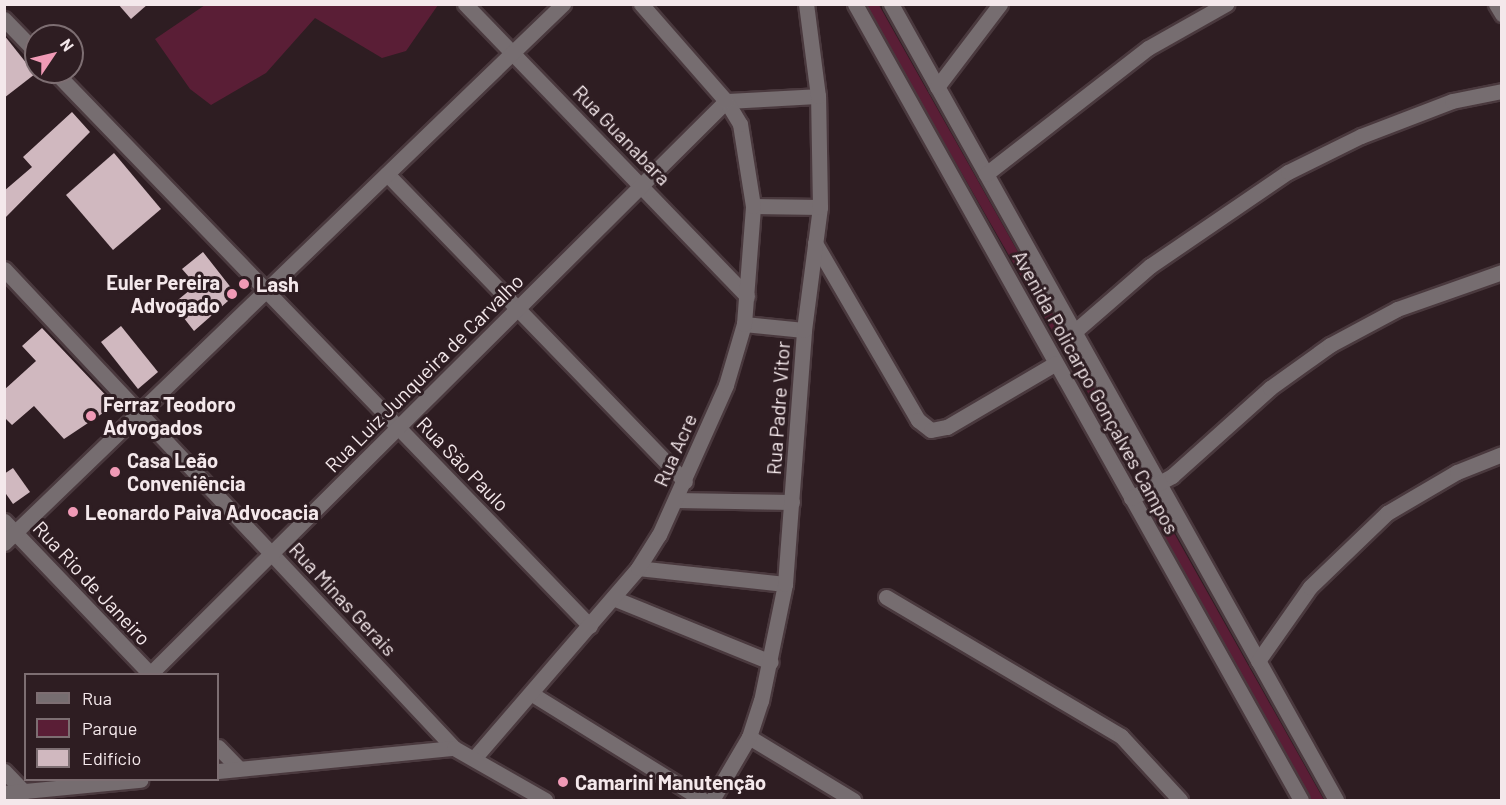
<!DOCTYPE html>
<meta charset="utf-8">
<style>
body{margin:0}
#map{position:relative;width:1506px;height:805px;overflow:hidden;background:#2e1d22;font-family:Barlow,sans-serif}
div>[style]{position:absolute}
.green>*{inset:0;background:#5a1e36}
.building>*{inset:0;background:#d0b8bf}
.roads{filter:drop-shadow(2px 0 #4a393e) drop-shadow(-2px 0 #4a393e) drop-shadow(0 2px #4a393e) drop-shadow(0 -2px #4a393e)}
.minor>*{height:15px;margin:-7.5px;padding:0 7.5px;transform-origin:7.5px;border-radius:7.5px;background:#766d70}
.dots>*{width:16px;height:16px;translate:-50% -50%;box-sizing:border-box;border:3px solid #2e1d22;border-radius:50%}
span{translate:-50% -50%;white-space:nowrap;text-align:center;line-height:1.15;-webkit-text-stroke:6px #2e1d22;paint-order:stroke}
.street-label{font-size:20px;color:#f4e8eb}
.poi-label{font-size:20px;color:#f4e8eb;font-weight:700}
.right{translate:-100% -50%;text-align:right}
.left{translate:0 -50%;text-align:left}
.frame{position:absolute;inset:0;border:6px solid #f4e8eb;pointer-events:none}
.legend{position:absolute;left:24px;top:673px;width:195px;height:108px;box-sizing:border-box;background:#2e1d22;border:2px solid #7d6e72;margin:0;padding:8px 10px;list-style:none;font-size:18px;color:#f4e8eb}
.legend li{display:flex;align-items:center;gap:12px;height:30px}
.legend b{width:30px;border:2px solid #7d6e72}
.north{position:absolute;left:24px;top:24px;width:60px;height:60px;box-sizing:border-box;background:#2e1d22;border:2px solid #7d6e72;border-radius:50%;rotate:55deg;font-size:16px;font-weight:700;line-height:24px;text-align:center;color:#f4e8eb}
.north::after{content:'';display:block;margin:auto;width:21px;height:27px;background:#f09ab6;clip-path:polygon(50% 0,100% 100%,50% 72%,0 100%)}
</style>
<div id="map">
<div class="green">
<i style="clip-path:polygon(205px 5px,205px 4px,438px 5px,406px 51px,382px 58px,315px 18px,266px 73px,211px 105px,190px 89px,155px 39px)"></i>
<i style="clip-path:polygon(865px 5px,879px 5px,1134px 458px,1130px 466px)"></i>
<i style="clip-path:polygon(1155px 499px,1324px 800px,1310px 800px,1146px 504px)"></i>
</div>
<div class="building">
<i style="clip-path:polygon(118px 4px,148px 4px,131px 19px)"></i>
<i style="clip-path:polygon(4px 35px,35px 74px,4px 98px)"></i>
<i style="clip-path:polygon(72px 112px,90px 132px,4px 219px,4px 191px,32px 167px,23px 157px)"></i>
<i style="clip-path:polygon(114px 153px,161px 209px,113px 250px,66px 195px)"></i>
<i style="clip-path:polygon(203px 252px,236px 294px,194px 331px,173px 304px,196px 285px,182px 269px)"></i>
<i style="clip-path:polygon(121px 326px,158px 372px,138px 389px,101px 342px)"></i>
<i style="clip-path:polygon(42px 328px,115px 405px,64px 439px,34px 406px,12px 425px,4px 417px,4px 390px,36px 361px,22px 346px)"></i>
<i style="clip-path:polygon(13px 468px,30px 492px,13px 504px,4px 491px,4px 474px)"></i>
</div>
<div class="roads">
<div class="minor">
<i style="left:465px;top:4px;width:406px;rotate:46deg"></i>
<i style="left:855px;top:4px;width:912px;rotate:60.74deg"></i>
<i style="left:891px;top:4px;width:912px;rotate:60.79deg"></i>
<i style="left:1496px;top:4px;width:12px;rotate:59deg"></i>
<i style="left:4px;top:19px;width:46px;rotate:45.9deg"></i>
<i style="left:55px;top:72px;width:770px;rotate:46deg"></i>
<i style="left:937px;top:87px;width:104px;rotate:-52.8deg"></i>
<i style="left:726px;top:101px;width:92px;rotate:-3.1deg"></i>
<i style="left:387px;top:174px;width:428px;rotate:45.9deg"></i>
<i style="left:986px;top:174px;width:205px;rotate:-37.9deg"></i>
<i style="left:1148px;top:48px;width:90px;rotate:-29.4deg"></i>
<i style="left:753px;top:206px;width:67px;rotate:0.9deg"></i>
<i style="left:815px;top:243px;width:205px;rotate:59.8deg"></i>
<i style="left:918px;top:420px;width:16px;rotate:38deg"></i>
<i style="left:931px;top:430px;width:16px;rotate:-11deg"></i>
<i style="left:947px;top:427px;width:126px;rotate:-30.4deg"></i>
<i style="left:4px;top:269px;width:657px;rotate:46.79deg"></i>
<i style="left:744px;top:324px;width:60px;rotate:5.7deg"></i>
<i style="left:1074px;top:332px;width:101px;rotate:-41deg"></i>
<i style="left:1150px;top:266px;width:167px;rotate:-34.3deg"></i>
<i style="left:1288px;top:172px;width:81px;rotate:-26.3deg"></i>
<i style="left:1361px;top:136px;width:97px;rotate:-21deg"></i>
<i style="left:1452px;top:101px;width:51px;rotate:-11.3deg"></i>
<i style="left:1131px;top:498px;width:47px;rotate:-28.2deg"></i>
<i style="left:1172px;top:476px;width:132px;rotate:-41.9deg"></i>
<i style="left:1270px;top:388px;width:74px;rotate:-35.6deg"></i>
<i style="left:1330px;top:345px;width:76px;rotate:-28.2deg"></i>
<i style="left:1397px;top:309px;width:111px;rotate:-19.4deg"></i>
<i style="left:676px;top:500px;width:116px;rotate:1deg"></i>
<i style="left:4px;top:521px;width:211px;rotate:46.3deg"></i>
<i style="left:4px;top:543px;width:777px;rotate:-43.96deg"></i>
<i style="left:638px;top:568px;width:148px;rotate:6.2deg"></i>
<i style="left:886px;top:597px;width:273px;rotate:30.6deg"></i>
<i style="left:1121px;top:736px;width:87px;rotate:47.3deg"></i>
<i style="left:613px;top:598px;width:170px;rotate:22.1deg"></i>
<i style="left:1258px;top:661px;width:90px;rotate:-54.9deg"></i>
<i style="left:1310px;top:587px;width:107px;rotate:-43.9deg"></i>
<i style="left:1387px;top:513px;width:81px;rotate:-30.4deg"></i>
<i style="left:1457px;top:472px;width:48px;rotate:-21.8deg"></i>
<i style="left:150px;top:674px;width:812px;rotate:-44.85deg"></i>
<i style="left:532px;top:694px;width:201px;rotate:31.8deg"></i>
<i style="left:749px;top:737px;width:122px;rotate:31.2deg"></i>
<i style="left:218px;top:747px;width:30px;rotate:46deg"></i>
<i style="left:476px;top:756px;width:248px;rotate:-49.2deg"></i>
<i style="left:638px;top:568px;width:39px;rotate:-58deg"></i>
<i style="left:659px;top:535px;width:164px;rotate:-65.9deg"></i>
<i style="left:726px;top:385px;width:64px;rotate:-73.6deg"></i>
<i style="left:744px;top:324px;width:118px;rotate:-85.6deg"></i>
<i style="left:753px;top:206px;width:83px;rotate:-99deg"></i>
<i style="left:740px;top:124px;width:27px;rotate:-121deg"></i>
<i style="left:726px;top:101px;width:129px;rotate:-131.2deg"></i>
<i style="left:4px;top:771px;width:29px;rotate:46deg"></i>
<i style="left:218px;top:771px;width:237px;rotate:-5.6deg"></i>
<i style="left:454px;top:748px;width:105px;rotate:29.7deg"></i>
<i style="left:4px;top:793px;width:137px;rotate:-5.5deg"></i>
<i style="left:712px;top:800px;width:73px;rotate:-59.6deg"></i>
<i style="left:749px;top:737px;width:38px;rotate:-72deg"></i>
<i style="left:761px;top:701px;width:119px;rotate:-78.4deg"></i>
<i style="left:785px;top:584px;width:255px;rotate:-85.7deg"></i>
<i style="left:804px;top:330px;width:124px;rotate:-82.6deg"></i>
<i style="left:820px;top:207px;width:111px;rotate:-91deg"></i>
<i style="left:818px;top:96px;width:93px;rotate:-97.4deg"></i>
</div>
</div>
<div class="dots">
<i style="left:244px;top:284px;background:#f09ab6"></i>
<i style="left:232px;top:294px;background:#f09ab6"></i>
<i style="left:91px;top:416px;background:#f09ab6"></i>
<i style="left:115px;top:472px;background:#f09ab6"></i>
<i style="left:73px;top:512px;background:#f09ab6"></i>
<i style="left:563px;top:782px;background:#f09ab6"></i>
</div>
<div class="street-label">
<span style="left:622px;top:135px;rotate:46deg">Rua Guanabara</span>
<span style="left:424px;top:373px;rotate:-45deg">Rua Luiz Junqueira de Carvalho</span>
<span style="left:1096px;top:392px;rotate:61deg">Avenida Policarpo Gonçalves Campos</span>
<span style="left:778px;top:408px;rotate:-86deg">Rua Padre Vitor</span>
<span style="left:675px;top:450px;rotate:-66deg">Rua Acre</span>
<span style="left:463px;top:464px;rotate:46deg">Rua São Paulo</span>
<span style="left:92px;top:583px;rotate:47deg">Rua Rio de Janeiro</span>
<span style="left:343px;top:599px;rotate:47deg">Rua Minas Gerais</span>
</div>
<div class="poi-label">
<span class="right" style="left:220px;top:294px">Euler Pereira<br>Advogado</span>
<span class="left" style="left:256px;top:284px">Lash</span>
<span class="left" style="left:103px;top:416px">Ferraz Teodoro<br>Advogados</span>
<span class="left" style="left:127px;top:472px">Casa Leão<br>Conveniência</span>
<span class="left" style="left:85px;top:512px">Leonardo Paiva Advocacia</span>
<span class="left" style="left:575px;top:782px">Camarini Manutenção</span>
</div>
<div class="frame"></div>
<ul class="legend">
<li><b style="height:8px;background:#766d70"></b>Rua</li>
<li><b style="height:16px;background:#5a1e36"></b>Parque</li>
<li><b style="height:16px;background:#d0b8bf"></b>Edifício</li>
</ul>
<div class="north">N</div>
</div>
